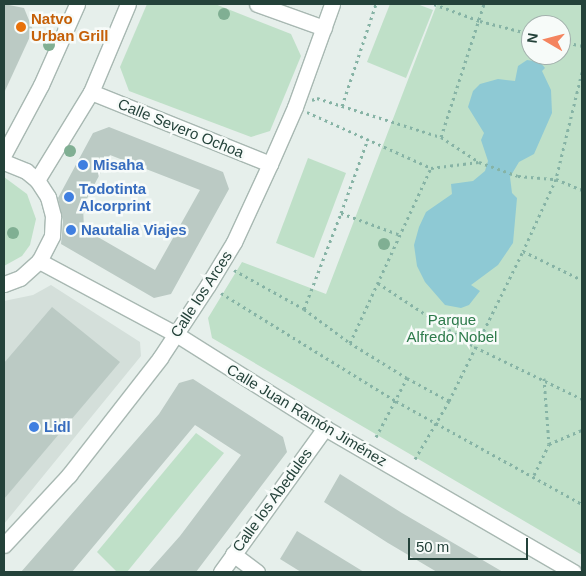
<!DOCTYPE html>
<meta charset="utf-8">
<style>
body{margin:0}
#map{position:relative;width:586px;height:576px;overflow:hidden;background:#e6efeb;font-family:Helvetica,sans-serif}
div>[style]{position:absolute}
.built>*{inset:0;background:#d4dfda}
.green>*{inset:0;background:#bfe0c8}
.water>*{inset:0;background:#8ec9d4}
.building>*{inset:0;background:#bbcac4}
.path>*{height:3px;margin-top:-1.5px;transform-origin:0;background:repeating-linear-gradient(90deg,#86b3a5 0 2.5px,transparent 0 6.5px)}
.roads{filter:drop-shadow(1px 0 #a8b8b2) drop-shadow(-1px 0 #a8b8b2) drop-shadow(0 1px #a8b8b2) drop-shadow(0 -1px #a8b8b2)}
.minor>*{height:15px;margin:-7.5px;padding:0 7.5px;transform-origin:7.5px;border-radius:7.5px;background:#fff}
.tertiary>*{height:15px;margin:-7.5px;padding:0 7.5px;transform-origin:7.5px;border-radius:7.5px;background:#fff}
.trees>*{width:12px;height:12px;margin:-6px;border-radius:50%;background:#80af93}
.dots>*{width:14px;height:14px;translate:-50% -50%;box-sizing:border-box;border:2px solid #f7fbf9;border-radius:50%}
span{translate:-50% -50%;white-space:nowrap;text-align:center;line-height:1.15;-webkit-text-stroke:5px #f7fbf9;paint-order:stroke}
.food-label{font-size:15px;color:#c56008;font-weight:700}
.left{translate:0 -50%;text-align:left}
.street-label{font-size:15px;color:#24423a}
.shop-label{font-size:15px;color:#366cbe;font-weight:700}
.park-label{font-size:15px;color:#2d7a4b}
.frame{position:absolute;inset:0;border:5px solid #24423a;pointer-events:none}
.north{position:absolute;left:521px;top:15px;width:50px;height:50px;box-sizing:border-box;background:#f7fbf9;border:1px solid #a3b1ad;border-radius:50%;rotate:278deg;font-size:14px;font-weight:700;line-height:20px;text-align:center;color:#24423a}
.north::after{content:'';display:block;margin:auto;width:18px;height:22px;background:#f4845f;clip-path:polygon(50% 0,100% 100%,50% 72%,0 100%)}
.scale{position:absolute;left:408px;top:538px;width:120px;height:22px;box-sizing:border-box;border:2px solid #24423a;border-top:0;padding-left:6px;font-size:15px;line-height:18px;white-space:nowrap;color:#24423a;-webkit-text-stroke:4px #f7fbf9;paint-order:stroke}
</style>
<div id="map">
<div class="built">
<i style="clip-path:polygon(51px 285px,140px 342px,141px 356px,4px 524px,4px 301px,33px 295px)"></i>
</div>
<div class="green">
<i style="clip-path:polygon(147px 4px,215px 4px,291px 34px,301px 56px,270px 131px,251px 137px,129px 91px,120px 67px)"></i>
<i style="clip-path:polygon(390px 4px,417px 4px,433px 10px,406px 78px,367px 62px)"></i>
<i style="clip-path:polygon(evenodd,437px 4px,582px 4px,582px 555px,212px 338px,208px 318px,242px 262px,326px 294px,437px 4px,531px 25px,561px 25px,561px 55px,531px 55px,531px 25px)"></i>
<i style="clip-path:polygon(308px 158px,346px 173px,314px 258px,276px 243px)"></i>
<i style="clip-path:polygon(4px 177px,27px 194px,36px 219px,30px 245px,22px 256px,4px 266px)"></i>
<i style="clip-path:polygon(196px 433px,224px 453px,127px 572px,117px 572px,97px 552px)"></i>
</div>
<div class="water">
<i style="clip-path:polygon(527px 60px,540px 62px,545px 68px,542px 71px,551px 90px,552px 113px,534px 154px,519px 162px,510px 177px,512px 193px,517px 198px,513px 243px,498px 265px,471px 285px,480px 291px,469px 305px,461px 308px,445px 305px,425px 282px,417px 266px,414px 245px,419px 227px,426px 212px,452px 194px,451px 184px,473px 181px,485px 171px,488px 161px,481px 140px,484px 133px,468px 107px,473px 91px,480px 84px,498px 79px,515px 81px,518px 66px)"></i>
</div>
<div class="building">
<i style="clip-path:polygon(4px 4px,24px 8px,33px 30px,4px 93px)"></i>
<i style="clip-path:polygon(evenodd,109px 127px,223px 172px,229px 189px,171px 294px,154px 298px,61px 244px,63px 222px,58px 198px,93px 133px,109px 127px,110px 155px,200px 190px,155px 270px,84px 229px,83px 206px,110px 155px)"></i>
<i style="clip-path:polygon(52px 307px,120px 362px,4px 499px,4px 363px)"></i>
<i style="clip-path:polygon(193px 379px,283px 437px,287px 452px,196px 572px,148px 572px,180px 536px,241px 455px,195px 425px,72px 572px,21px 572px,159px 414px,179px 383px)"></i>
<i style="clip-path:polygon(340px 474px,402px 513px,503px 572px,437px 572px,388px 543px,324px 502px)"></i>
<i style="clip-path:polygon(297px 531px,364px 572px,301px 572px,280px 559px)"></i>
</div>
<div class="path">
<i style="left:434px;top:4px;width:49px;rotate:20.3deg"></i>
<i style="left:480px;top:21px;width:53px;rotate:14.3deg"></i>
<i style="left:561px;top:41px;width:22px;rotate:13deg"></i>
<i style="left:582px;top:72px;width:110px;rotate:103.7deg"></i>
<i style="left:556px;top:179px;width:28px;rotate:23deg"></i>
<i style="left:312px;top:100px;width:5px;rotate:-22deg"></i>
<i style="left:317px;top:98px;width:130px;rotate:17.5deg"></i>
<i style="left:441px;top:137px;width:45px;rotate:33.3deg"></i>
<i style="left:479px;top:162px;width:41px;rotate:19.7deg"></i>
<i style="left:518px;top:176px;width:38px;rotate:5deg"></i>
<i style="left:556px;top:179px;width:79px;rotate:114.6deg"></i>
<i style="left:342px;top:106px;width:108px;rotate:-71.6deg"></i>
<i style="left:307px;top:112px;width:136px;rotate:24.3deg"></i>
<i style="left:431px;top:168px;width:48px;rotate:-7.1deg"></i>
<i style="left:441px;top:137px;width:140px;rotate:-72.1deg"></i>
<i style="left:341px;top:213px;width:79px;rotate:-70deg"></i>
<i style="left:234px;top:270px;width:80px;rotate:29.1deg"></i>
<i style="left:304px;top:309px;width:103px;rotate:-68.9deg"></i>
<i style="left:341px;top:213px;width:63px;rotate:20.4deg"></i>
<i style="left:378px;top:283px;width:116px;rotate:33.4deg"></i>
<i style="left:475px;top:347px;width:119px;rotate:25.9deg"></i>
<i style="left:221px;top:293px;width:206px;rotate:31.7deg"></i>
<i style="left:396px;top:401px;width:213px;rotate:29deg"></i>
<i style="left:304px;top:309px;width:57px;rotate:36.5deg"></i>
<i style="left:407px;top:378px;width:67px;rotate:-148.4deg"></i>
<i style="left:350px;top:343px;width:193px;rotate:-65.2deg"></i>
<i style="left:544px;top:378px;width:66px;rotate:85.7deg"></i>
<i style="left:549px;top:444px;width:36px;rotate:-23deg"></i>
<i style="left:376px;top:437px;width:67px;rotate:-62.3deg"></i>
<i style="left:407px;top:378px;width:48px;rotate:28.7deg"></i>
<i style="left:415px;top:459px;width:67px;rotate:-59.6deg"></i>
<i style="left:449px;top:401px;width:167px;rotate:-63.7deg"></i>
<i style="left:523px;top:251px;width:66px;rotate:26.2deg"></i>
<i style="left:534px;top:475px;width:34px;rotate:-64deg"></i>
</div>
<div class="roads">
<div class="minor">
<i style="left:257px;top:4px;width:71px;rotate:19.7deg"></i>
<i style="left:91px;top:92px;width:193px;rotate:21.9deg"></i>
<i style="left:39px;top:261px;width:155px;rotate:28.1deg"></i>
<i style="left:176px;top:334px;width:176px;rotate:32.2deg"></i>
<i style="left:325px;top:428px;width:287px;rotate:30.1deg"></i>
<i style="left:4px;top:545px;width:96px;rotate:-47.1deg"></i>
<i style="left:69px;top:475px;width:148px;rotate:-52.1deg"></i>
<i style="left:160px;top:358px;width:87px;rotate:-56.7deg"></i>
<i style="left:208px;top:285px;width:50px;rotate:-58.8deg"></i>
<i style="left:234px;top:242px;width:86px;rotate:-65.2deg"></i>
<i style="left:270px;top:164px;width:62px;rotate:-66.3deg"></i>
<i style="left:295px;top:107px;width:109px;rotate:-70.2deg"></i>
<i style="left:233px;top:554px;width:30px;rotate:37deg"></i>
<i style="left:221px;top:572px;width:178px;rotate:-54.2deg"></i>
</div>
<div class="tertiary">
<i style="left:4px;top:154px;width:78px;rotate:-61.8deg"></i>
<i style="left:41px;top:85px;width:89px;rotate:-66deg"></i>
<i style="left:4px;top:162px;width:24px;rotate:22deg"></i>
<i style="left:26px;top:171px;width:14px;rotate:39deg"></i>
<i style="left:37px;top:180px;width:20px;rotate:57deg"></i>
<i style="left:48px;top:197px;width:20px;rotate:75deg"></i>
<i style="left:53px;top:216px;width:20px;rotate:93deg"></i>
<i style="left:52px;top:236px;width:28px;rotate:117deg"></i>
<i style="left:39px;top:261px;width:25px;rotate:138deg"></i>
<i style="left:20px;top:278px;width:17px;rotate:159deg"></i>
<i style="left:37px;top:180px;width:103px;rotate:-58.5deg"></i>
<i style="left:91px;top:92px;width:95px;rotate:-67.2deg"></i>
</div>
</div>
<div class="trees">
<i style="left:224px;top:14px"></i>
<i style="left:49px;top:45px"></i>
<i style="left:70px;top:151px"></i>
<i style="left:13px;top:233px"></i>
<i style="left:384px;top:244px"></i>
</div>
<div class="dots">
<i style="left:21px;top:27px;background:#e8710a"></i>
<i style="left:83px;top:165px;background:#3f7fe0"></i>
<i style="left:69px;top:197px;background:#3f7fe0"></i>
<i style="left:71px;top:230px;background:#3f7fe0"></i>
<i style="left:34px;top:427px;background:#3f7fe0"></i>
</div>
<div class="food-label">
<span class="left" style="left:31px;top:27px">Natvo<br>Urban Grill</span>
</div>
<div class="street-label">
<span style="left:181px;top:128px;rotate:22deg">Calle Severo Ochoa</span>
<span style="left:201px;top:294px;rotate:-57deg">Calle los Arces</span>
<span style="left:307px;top:415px;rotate:31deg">Calle Juan Ramón Jiménez</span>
<span style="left:272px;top:500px;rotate:-54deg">Calle los Abedules</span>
</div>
<div class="shop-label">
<span class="left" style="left:93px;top:165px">Misaha</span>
<span class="left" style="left:79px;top:197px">Todotinta<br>Alcorprint</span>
<span class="left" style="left:81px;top:230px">Nautalia Viajes</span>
<span class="left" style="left:44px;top:427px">Lidl</span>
</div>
<div class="park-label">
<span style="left:452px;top:328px">Parque<br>Alfredo Nobel</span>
</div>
<div class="frame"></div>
<div class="north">N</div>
<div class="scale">50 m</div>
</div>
